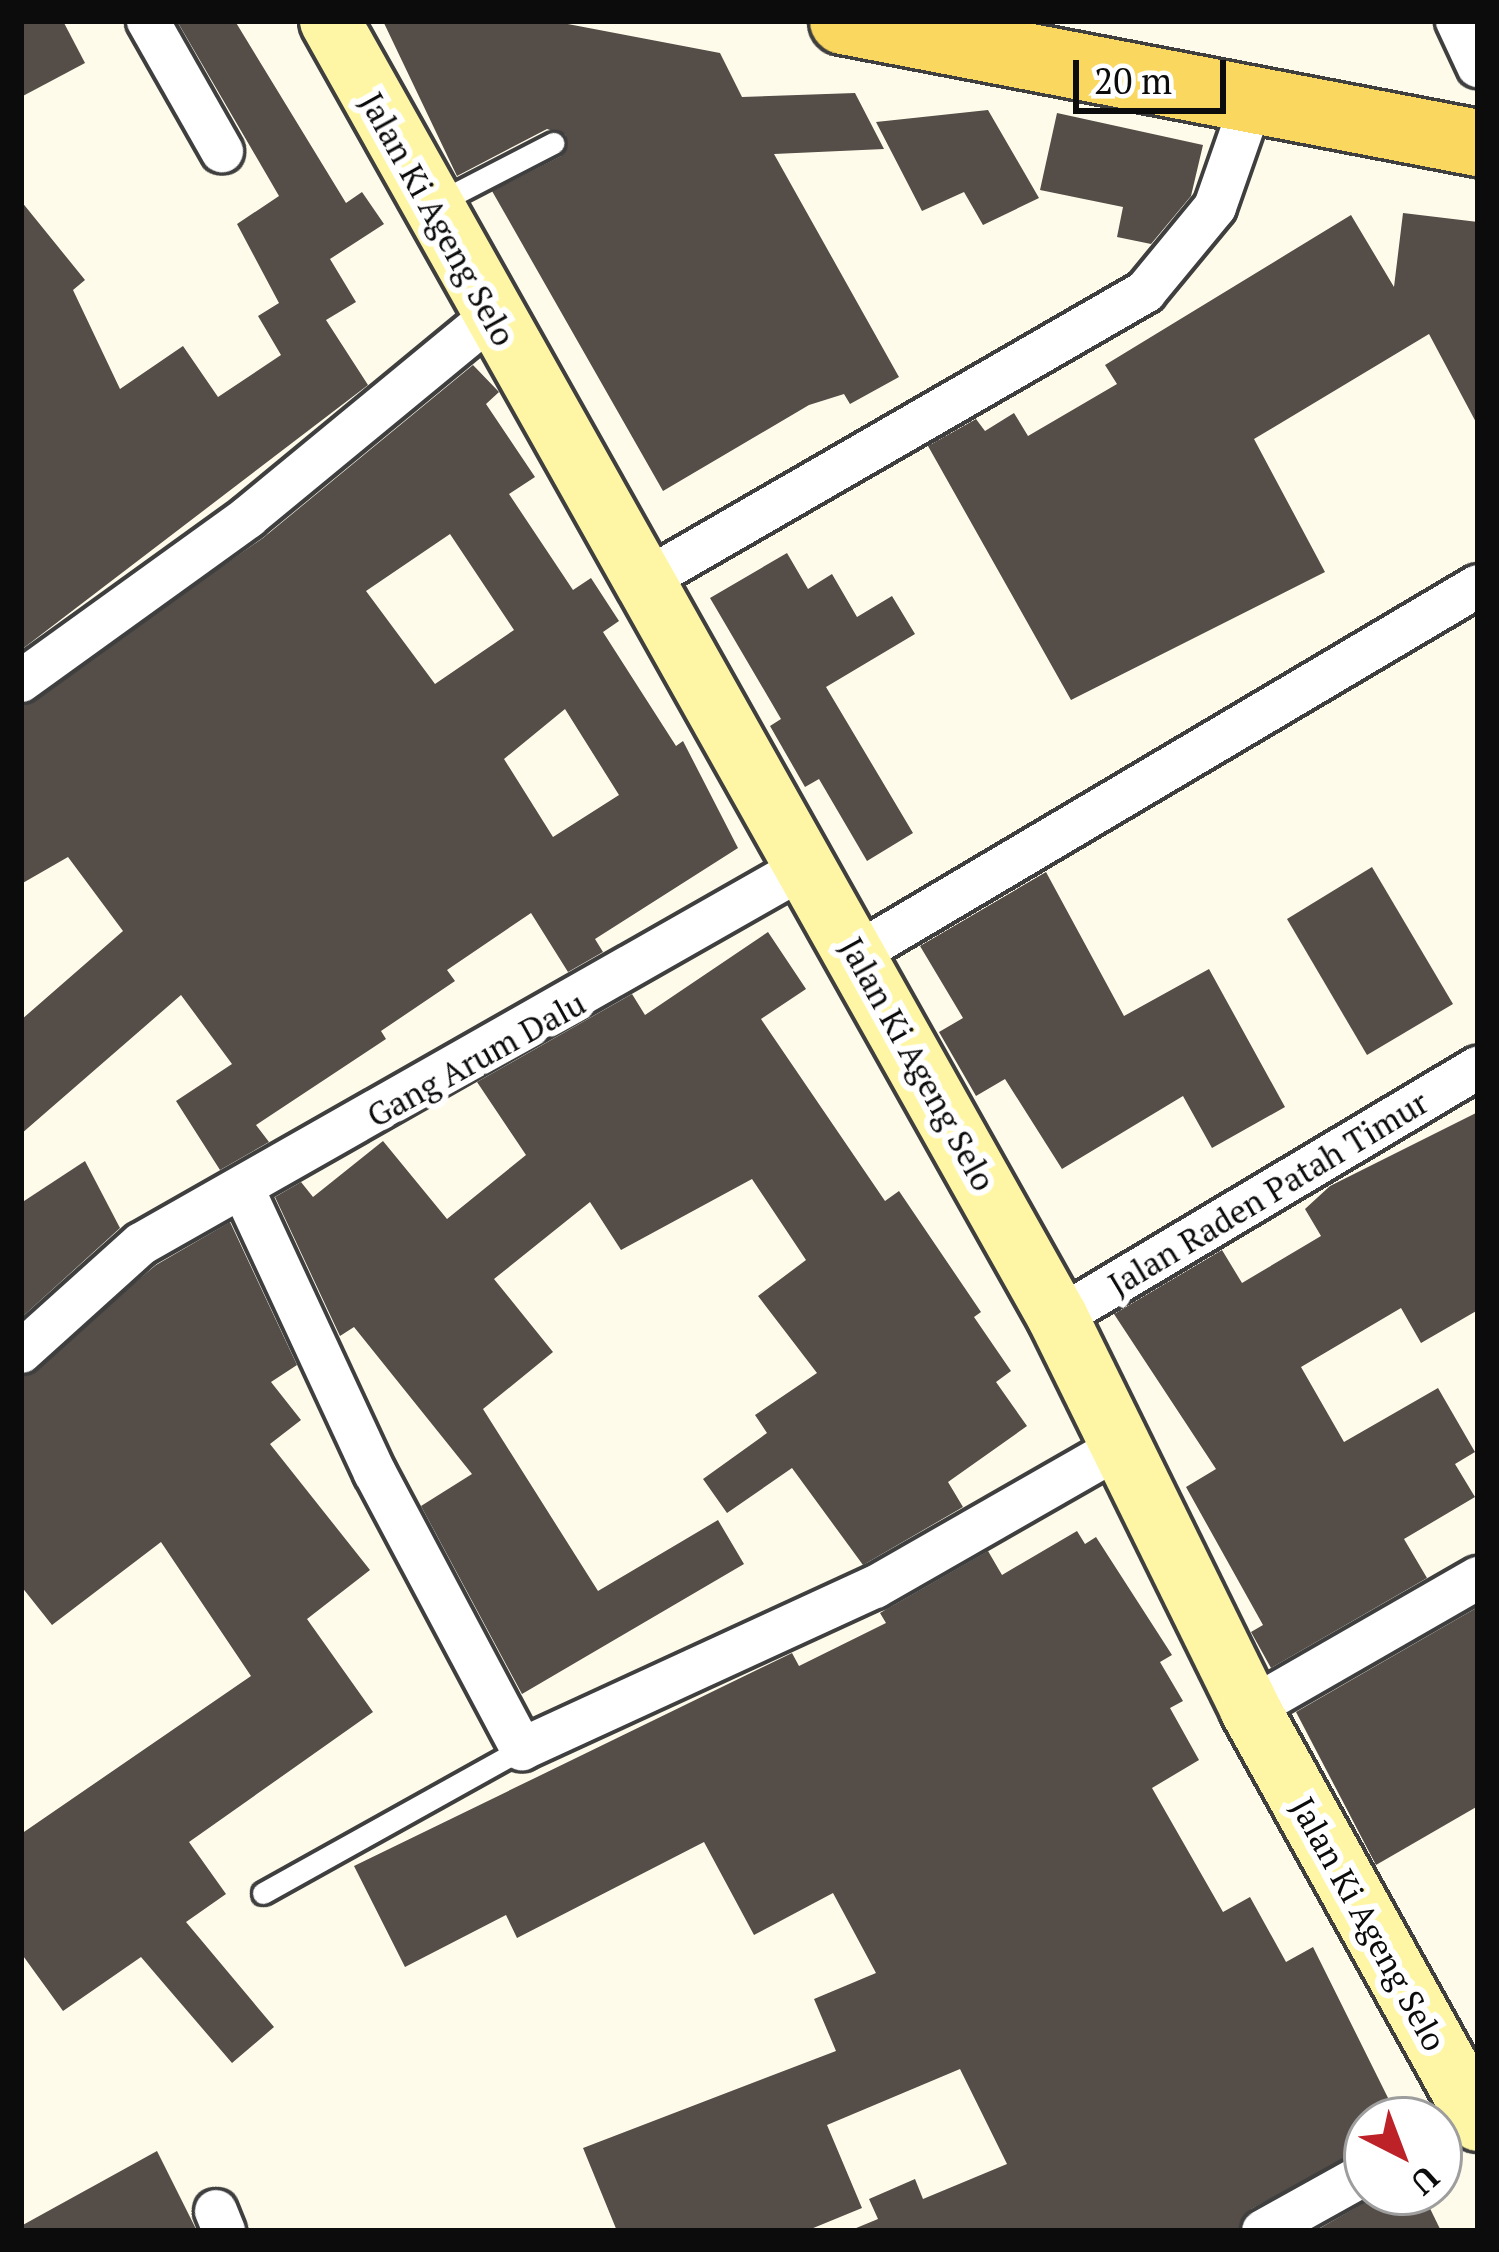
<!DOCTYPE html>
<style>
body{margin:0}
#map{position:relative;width:1499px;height:2252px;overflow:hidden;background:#fffbea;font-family:"PT Serif",serif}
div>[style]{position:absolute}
.building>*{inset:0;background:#544d48}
.roads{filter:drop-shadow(3px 0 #3f3f3f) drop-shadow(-3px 0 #3f3f3f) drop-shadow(0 3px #3f3f3f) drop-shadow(0 -3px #3f3f3f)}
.lane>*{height:21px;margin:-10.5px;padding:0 10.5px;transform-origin:10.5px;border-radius:10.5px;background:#fff}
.street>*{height:42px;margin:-21px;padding:0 21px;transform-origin:21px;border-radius:21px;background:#fff}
.secondary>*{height:60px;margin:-30px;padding:0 30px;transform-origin:30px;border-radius:30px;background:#fff6a5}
.primary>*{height:66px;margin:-33px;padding:0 33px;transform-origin:33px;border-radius:33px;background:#fad75f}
span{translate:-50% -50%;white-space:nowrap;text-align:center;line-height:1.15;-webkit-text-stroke:12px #fff;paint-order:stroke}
.street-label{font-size:33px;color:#0c0c0c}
.frame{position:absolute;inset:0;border:24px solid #0c0c0c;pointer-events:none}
.north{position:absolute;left:1343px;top:2096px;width:120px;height:120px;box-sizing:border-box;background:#fff;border:3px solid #9e9e9e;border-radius:50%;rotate:138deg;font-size:33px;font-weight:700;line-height:48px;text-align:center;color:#0c0c0c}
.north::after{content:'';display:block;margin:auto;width:42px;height:54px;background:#bd2228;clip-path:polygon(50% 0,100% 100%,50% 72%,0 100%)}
.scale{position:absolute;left:1073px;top:60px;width:153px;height:54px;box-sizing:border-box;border:6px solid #0c0c0c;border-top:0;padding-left:15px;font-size:36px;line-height:42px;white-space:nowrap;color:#0c0c0c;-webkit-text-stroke:9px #fff;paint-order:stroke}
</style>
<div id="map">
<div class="building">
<i style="clip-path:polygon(21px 21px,63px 21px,85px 63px,21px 97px)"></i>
<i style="clip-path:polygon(177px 21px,235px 21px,346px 203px,362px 192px,384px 224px,330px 259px,356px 302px,326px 320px,368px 385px,21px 650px,21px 201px,85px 280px,73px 290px,120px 389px,183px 346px,218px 397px,281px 355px,258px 316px,279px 303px,237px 224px,279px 196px)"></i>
<i style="clip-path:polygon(383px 21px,552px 21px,720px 53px,742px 97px,855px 93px,884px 149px,774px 154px,899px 377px,850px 404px,844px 394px,809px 405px,663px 491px,492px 191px,561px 156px,566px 135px,547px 129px,457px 176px)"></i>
<i style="clip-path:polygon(988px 110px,1039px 198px,983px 225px,964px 192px,922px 211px,876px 122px)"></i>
<i style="clip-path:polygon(1057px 113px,1203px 145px,1191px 196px,1151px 244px,1117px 237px,1123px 207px,1040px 190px)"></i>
<i style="clip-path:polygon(1403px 213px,1478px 222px,1478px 426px,1429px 334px,1254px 439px,1325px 572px,1071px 700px,928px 446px,976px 419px,985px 431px,1014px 413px,1028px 436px,1117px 384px,1105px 365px,1351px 215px,1394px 287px)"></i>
<i style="clip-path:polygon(evenodd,473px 365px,499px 392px,486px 404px,535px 477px,509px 494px,573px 590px,591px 578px,619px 621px,603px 632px,676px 746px,683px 741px,738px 848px,595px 939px,603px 952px,568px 972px,531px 913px,447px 970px,455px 981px,381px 1031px,386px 1039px,256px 1125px,269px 1142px,220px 1170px,176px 1101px,232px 1064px,181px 995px,21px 1134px,21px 1020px,123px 931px,68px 857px,21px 884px,21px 706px,263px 538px,473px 365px,450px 534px,514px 630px,435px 684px,366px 591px,450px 534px,473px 365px,565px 709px,619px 795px,553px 837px,504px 759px,565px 709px)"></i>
<i style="clip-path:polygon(787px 553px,808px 589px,832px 574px,857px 617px,892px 596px,915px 634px,826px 687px,913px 833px,867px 861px,819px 779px,805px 787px,770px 726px,781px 719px,710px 598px)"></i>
<i style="clip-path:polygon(1372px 867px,1453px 1004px,1367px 1055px,1287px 919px)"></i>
<i style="clip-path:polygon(1046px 872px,1124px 1016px,1209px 969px,1285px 1107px,1212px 1148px,1183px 1096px,1062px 1169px,1005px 1079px,976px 1096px,939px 1032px,963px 1018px,920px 946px)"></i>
<i style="clip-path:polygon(768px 932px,806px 989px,761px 1019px,885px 1201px,899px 1191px,981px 1312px,974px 1317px,1011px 1371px,996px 1382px,1027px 1426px,948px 1482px,963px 1507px,863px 1565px,792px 1468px,727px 1513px,703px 1479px,767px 1433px,755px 1415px,817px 1373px,758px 1296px,806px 1260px,752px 1179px,621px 1250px,590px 1202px,494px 1279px,553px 1352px,483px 1409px,598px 1591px,718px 1520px,744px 1564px,522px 1694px,421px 1506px,472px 1474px,354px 1327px,340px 1336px,275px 1197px,301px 1182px,313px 1197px,383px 1141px,447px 1219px,526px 1155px,477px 1082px,632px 994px,645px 1015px)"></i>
<i style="clip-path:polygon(1478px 1112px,1478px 1310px,1421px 1343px,1401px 1308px,1301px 1367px,1344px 1442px,1438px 1388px,1475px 1452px,1455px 1464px,1475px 1497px,1404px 1539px,1427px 1578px,1271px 1668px,1251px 1632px,1263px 1625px,1186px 1487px,1216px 1469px,1114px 1314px,1222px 1250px,1242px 1283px,1321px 1236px,1305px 1209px,1330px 1186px)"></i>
<i style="clip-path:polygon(85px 1161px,120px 1228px,21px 1318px,21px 1203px)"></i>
<i style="clip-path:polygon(230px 1222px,297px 1365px,271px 1382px,301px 1420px,270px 1444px,370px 1570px,307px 1619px,373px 1712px,189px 1842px,226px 1894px,186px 1922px,274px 2027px,232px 2063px,141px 1957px,63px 2011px,21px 1953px,21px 1834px,251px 1676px,161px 1542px,52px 1625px,21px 1586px,21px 1377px,156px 1265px)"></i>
<i style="clip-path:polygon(1077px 1531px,1085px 1544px,1096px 1537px,1172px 1655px,1160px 1662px,1183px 1701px,1170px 1708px,1199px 1760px,1152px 1788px,1223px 1912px,1250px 1897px,1286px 1962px,1313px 1947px,1399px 2120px,1367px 2120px,1367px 2148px,1251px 2209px,1238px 2231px,849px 2231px,878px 2219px,869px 2199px,915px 2179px,923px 2199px,1007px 2164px,960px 2069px,827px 2125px,862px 2208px,806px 2231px,617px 2231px,583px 2148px,836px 2051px,814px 1999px,876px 1973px,833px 1893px,754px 1935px,704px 1842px,517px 1938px,506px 1915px,405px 1967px,354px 1866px,792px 1653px,799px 1666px,886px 1623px,880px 1613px,988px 1551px,1002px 1575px)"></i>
<i style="clip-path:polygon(1478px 1607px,1478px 1806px,1376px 1865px,1296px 1712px)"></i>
<i style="clip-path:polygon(157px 2151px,197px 2231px,21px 2231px,21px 2226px)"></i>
<i style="clip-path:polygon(1383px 2192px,1422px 2192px,1441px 2231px,1315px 2231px)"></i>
</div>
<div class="roads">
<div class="lane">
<i style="left:437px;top:203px;width:131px;rotate:-27.3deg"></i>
<i style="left:263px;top:1893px;width:296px;rotate:-29.1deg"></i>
</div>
<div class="street">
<i style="left:148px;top:21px;width:150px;rotate:60.4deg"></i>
<i style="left:1457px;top:21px;width:50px;rotate:65deg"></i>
<i style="left:642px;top:582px;width:581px;rotate:-29.97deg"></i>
<i style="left:1145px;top:292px;width:110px;rotate:-50.5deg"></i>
<i style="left:1215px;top:207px;width:121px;rotate:-70.7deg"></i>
<i style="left:21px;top:681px;width:280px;rotate:-35.8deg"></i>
<i style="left:248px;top:517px;width:315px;rotate:-39.5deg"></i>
<i style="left:858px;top:953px;width:720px;rotate:-30.62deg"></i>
<i style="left:243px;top:1189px;width:313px;rotate:65.1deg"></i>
<i style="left:375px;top:1473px;width:313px;rotate:62deg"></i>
<i style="left:522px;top:1749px;width:388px;rotate:-24.7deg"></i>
<i style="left:875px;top:1587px;width:286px;rotate:-29.8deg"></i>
<i style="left:1058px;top:1318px;width:489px;rotate:-30.8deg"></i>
<i style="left:21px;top:1352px;width:161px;rotate:-42deg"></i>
<i style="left:141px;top:1244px;width:765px;rotate:-29.61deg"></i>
<i style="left:1250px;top:1709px;width:263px;rotate:-29.9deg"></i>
<i style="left:216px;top:2211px;width:22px;rotate:68deg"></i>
<i style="left:1263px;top:2231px;width:119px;rotate:-29.1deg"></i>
</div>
<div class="secondary">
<i style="left:330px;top:21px;width:1487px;rotate:60.69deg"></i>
<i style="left:1058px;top:1318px;width:436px;rotate:63.8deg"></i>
<i style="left:1250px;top:1709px;width:471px;rotate:61deg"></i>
</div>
<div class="primary">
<i style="left:843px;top:21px;width:647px;rotate:10.88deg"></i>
</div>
</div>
<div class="street-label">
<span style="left:438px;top:219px;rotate:61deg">Jalan Ki Ageng Selo</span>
<span style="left:476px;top:1059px;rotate:-29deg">Gang Arum Dalu</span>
<span style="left:918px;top:1064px;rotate:61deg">Jalan Ki Ageng Selo</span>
<span style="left:1268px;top:1193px;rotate:-31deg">Jalan Raden Patah Timur</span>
<span style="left:1369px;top:1924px;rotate:61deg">Jalan Ki Ageng Selo</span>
</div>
<div class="frame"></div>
<div class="north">U</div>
<div class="scale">20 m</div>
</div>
